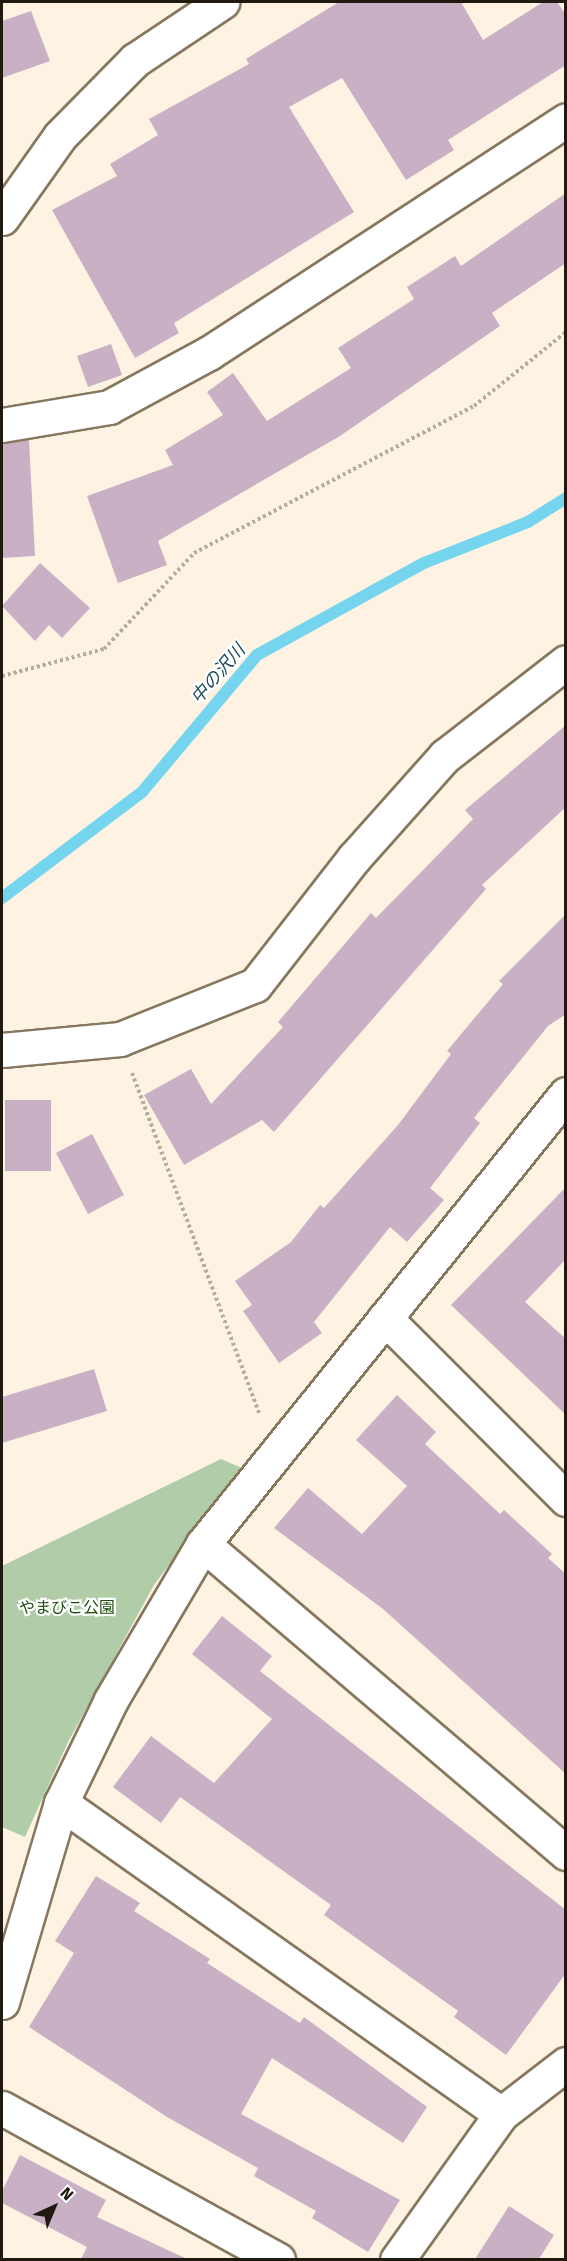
<!DOCTYPE html>
<meta charset="utf-8">
<style>
body{margin:0}
#map{position:relative;width:567px;height:2261px;overflow:hidden;background:#fef3e3;font-family:"Fira Sans","Noto Sans JP",sans-serif}
div>[style]{position:absolute}
.green>*{inset:0;background:#b1cda8}
.stream>*{height:12px;margin:-6px;padding:0 6px;transform-origin:6px;border-radius:6px;background:#75d5ef}
.building>*{inset:0;background:#c9b0c4}
.path>*{height:4px;margin-top:-2px;transform-origin:0;background:repeating-linear-gradient(90deg,#b5ac9e 0 3px,transparent 0 6px)}
.roads{filter:drop-shadow(2px 0 #87775f) drop-shadow(-2px 0 #87775f) drop-shadow(0 2px #87775f) drop-shadow(0 -2px #87775f)}
.minor>*{height:33px;margin:-16.5px;padding:0 16.5px;transform-origin:16.5px;border-radius:16.5px;background:#fff}
span{translate:-50% -50%;white-space:nowrap;text-align:center;line-height:1.15;-webkit-text-stroke:4.5px #fff;paint-order:stroke}
.park-label{font-size:16px;color:#204b0e}
.water-label{font-size:18px;color:#224c58;font-style:italic}
.frame{position:absolute;inset:0;border:3px solid #201a10;pointer-events:none}
.north{position:absolute;left:24px;top:2177px;width:60px;height:60px;-webkit-text-stroke:4px #fff;paint-order:stroke;rotate:44deg;font-size:16px;font-weight:700;line-height:24px;text-align:center;color:#201a10}
.north::after{content:'';display:block;margin:auto;width:21px;height:27px;background:#201a10;clip-path:polygon(50% 0,100% 100%,50% 72%,0 100%)}
</style>
<div id="map">
<div class="green">
<i style="clip-path:polygon(221px 1459px,242px 1468px,154px 1585px,68px 1742px,25px 1837px,2px 1827px,2px 1566px)"></i>
</div>
<div class="stream">
<i style="left:2px;top:898px;width:176px;rotate:-37.1deg"></i>
<i style="left:142px;top:792px;width:179px;rotate:-50deg"></i>
<i style="left:257px;top:655px;width:191px;rotate:-28.9deg"></i>
<i style="left:424px;top:563px;width:112px;rotate:-21.5deg"></i>
<i style="left:528px;top:522px;width:45px;rotate:-32.3deg"></i>
</div>
<div class="building">
<i style="clip-path:polygon(339px 2px,461px 2px,483px 40px,543px 2px,557px 2px,566px 15px,566px 65px,448px 140px,454px 150px,406px 180px,342px 78px,289px 107px,354px 212px,174px 323px,179px 333px,135px 358px,52px 210px,117px 176px,110px 164px,158px 135px,149px 119px,249px 64px,246px 59px)"></i>
<i style="clip-path:polygon(31px 11px,50px 61px,2px 78px,2px 21px)"></i>
<i style="clip-path:polygon(566px 193px,566px 263px,492px 313px,500px 326px,340px 436px,158px 541px,167px 565px,118px 583px,87px 496px,173px 465px,165px 450px,223px 415px,207px 392px,233px 373px,267px 421px,351px 368px,338px 348px,414px 299px,407px 287px,455px 256px,461px 266px)"></i>
<i style="clip-path:polygon(111px 344px,122px 375px,88px 387px,77px 356px)"></i>
<i style="clip-path:polygon(29px 440px,35px 556px,2px 558px,2px 443px)"></i>
<i style="clip-path:polygon(40px 563px,90px 608px,62px 638px,49px 625px,35px 641px,2px 606px)"></i>
<i style="clip-path:polygon(566px 725px,566px 807px,482px 885px,486px 889px,274px 1132px,262px 1120px,184px 1165px,144px 1095px,191px 1069px,211px 1104px,283px 1027px,278px 1022px,371px 913px,376px 918px,473px 819px,465px 810px)"></i>
<i style="clip-path:polygon(566px 914px,566px 1014px,548px 1026px,474px 1118px,480px 1123px,430px 1188px,444px 1200px,407px 1242px,390px 1227px,314px 1322px,322px 1333px,279px 1363px,243px 1311px,252px 1305px,235px 1281px,291px 1242px,320px 1205px,324px 1208px,398px 1125px,451px 1054px,447px 1051px,503px 984px,499px 981px)"></i>
<i style="clip-path:polygon(5px 1100px,51px 1100px,51px 1171px,5px 1171px)"></i>
<i style="clip-path:polygon(92px 1134px,124px 1195px,88px 1214px,56px 1153px)"></i>
<i style="clip-path:polygon(566px 1187px,566px 1259px,525px 1302px,566px 1339px,566px 1415px,451px 1305px)"></i>
<i style="clip-path:polygon(94px 1369px,107px 1411px,2px 1443px,2px 1397px)"></i>
<i style="clip-path:polygon(397px 1395px,436px 1432px,425px 1444px,500px 1514px,504px 1510px,552px 1554px,548px 1558px,566px 1574px,566px 1774px,383px 1609px,274px 1528px,308px 1488px,362px 1534px,407px 1486px,356px 1440px)"></i>
<i style="clip-path:polygon(222px 1616px,272px 1656px,260px 1671px,566px 1910px,566px 1973px,506px 2055px,454px 2017px,458px 2011px,324px 1915px,331px 1905px,180px 1797px,161px 1823px,113px 1787px,151px 1736px,214px 1783px,272px 1719px,192px 1654px)"></i>
<i style="clip-path:polygon(96px 1876px,140px 1903px,134px 1911px,210px 1959px,207px 1963px,300px 2023px,304px 2017px,427px 2107px,403px 2143px,272px 2058px,241px 2114px,400px 2200px,368px 2252px,312px 2218px,316px 2211px,254px 2176px,258px 2168px,167px 2117px,29px 2027px,74px 1953px,55px 1941px)"></i>
<i style="clip-path:polygon(20px 2155px,106px 2200px,97px 2217px,187px 2259px,81px 2259px,87px 2247px,2px 2203px,2px 2191px)"></i>
<i style="clip-path:polygon(509px 2206px,554px 2235px,539px 2259px,475px 2259px)"></i>
</div>
<div class="path">
<i style="left:2px;top:676px;width:106px;rotate:-14.8deg"></i>
<i style="left:104px;top:649px;width:132px;rotate:-46.8deg"></i>
<i style="left:194px;top:553px;width:316px;rotate:-27.7deg"></i>
<i style="left:474px;top:406px;width:118px;rotate:-38.8deg"></i>
<i style="left:132px;top:1073px;width:365px;rotate:69.5deg"></i>
</div>
<div class="roads">
<div class="minor">
<i style="left:2px;top:218px;width:100px;rotate:-54.7deg"></i>
<i style="left:60px;top:136px;width:107px;rotate:-45.4deg"></i>
<i style="left:135px;top:60px;width:105px;rotate:-33.7deg"></i>
<i style="left:2px;top:425px;width:109px;rotate:-9.5deg"></i>
<i style="left:109px;top:407px;width:114px;rotate:-28.4deg"></i>
<i style="left:209px;top:353px;width:426px;rotate:-33.1deg"></i>
<i style="left:2px;top:1050px;width:119px;rotate:-5.3deg"></i>
<i style="left:120px;top:1039px;width:145px;rotate:-21.8deg"></i>
<i style="left:255px;top:985px;width:161px;rotate:-52.1deg"></i>
<i style="left:354px;top:858px;width:137px;rotate:-48.3deg"></i>
<i style="left:445px;top:756px;width:153px;rotate:-37.8deg"></i>
<i style="left:385px;top:1318px;width:256px;rotate:45deg"></i>
<i style="left:203px;top:1544px;width:477px;rotate:40.4deg"></i>
<i style="left:61px;top:1803px;width:539px;rotate:35.25deg"></i>
<i style="left:2px;top:2002px;width:208px;rotate:-73.5deg"></i>
<i style="left:61px;top:1803px;width:114px;rotate:-64.1deg"></i>
<i style="left:111px;top:1700px;width:181px;rotate:-59.5deg"></i>
<i style="left:203px;top:1544px;width:578px;rotate:-51.11deg"></i>
<i style="left:2px;top:2108px;width:315px;rotate:28.8deg"></i>
<i style="left:397px;top:2260px;width:179px;rotate:-54.5deg"></i>
<i style="left:501px;top:2114px;width:82px;rotate:-37.6deg"></i>
</div>
</div>
<div class="park-label">
<span style="left:67px;top:1608px">やまびこ公園</span>
</div>
<div class="water-label">
<span style="left:218px;top:674px;rotate:-49deg">中の沢川</span>
</div>
<div class="frame"></div>
<div class="north">N</div>
</div>
